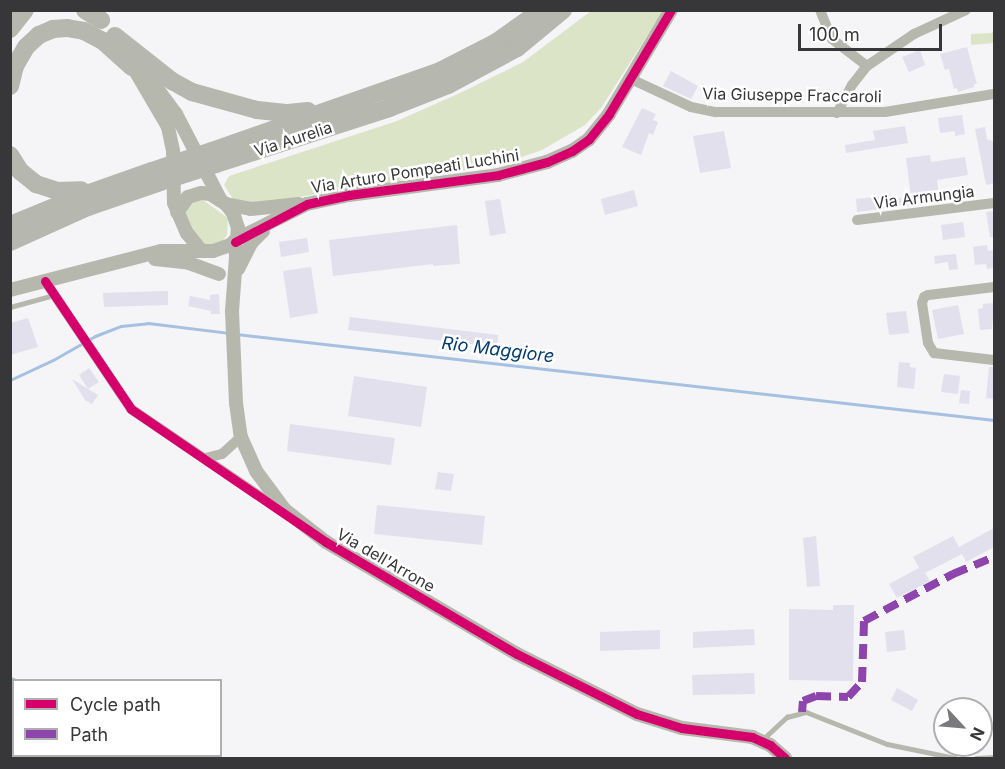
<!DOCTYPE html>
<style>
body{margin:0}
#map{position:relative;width:1005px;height:769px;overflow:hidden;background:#f5f4f7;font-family:Inter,sans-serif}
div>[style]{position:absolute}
.green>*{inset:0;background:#dce4c8}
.stream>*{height:3px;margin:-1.5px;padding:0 1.5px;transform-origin:1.5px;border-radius:1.5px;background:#a5c0e0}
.river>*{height:16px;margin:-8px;padding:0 8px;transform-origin:8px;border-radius:8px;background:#a5c0e0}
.building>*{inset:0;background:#e2e0ed}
.service>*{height:5px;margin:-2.5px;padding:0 2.5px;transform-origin:2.5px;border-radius:2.5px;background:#b6b8ad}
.minor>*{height:10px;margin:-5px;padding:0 5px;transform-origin:5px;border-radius:5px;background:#b6b8ad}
.tertiary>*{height:14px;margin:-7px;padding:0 7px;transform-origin:7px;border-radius:7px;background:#b6b8ad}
.trunk>*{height:18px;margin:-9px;padding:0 9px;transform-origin:9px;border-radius:9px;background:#b6b7ae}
.trunk-bridge>*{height:18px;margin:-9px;padding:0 9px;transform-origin:9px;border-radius:9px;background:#b6b7ae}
.quiet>*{height:8px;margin-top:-4px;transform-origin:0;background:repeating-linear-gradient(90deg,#8e44ad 0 15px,transparent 0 23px)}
.cycleway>*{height:9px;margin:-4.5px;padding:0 4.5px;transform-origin:4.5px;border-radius:4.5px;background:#d6006c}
span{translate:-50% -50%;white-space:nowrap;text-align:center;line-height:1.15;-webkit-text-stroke:5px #fff;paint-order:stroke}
.street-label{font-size:16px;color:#373739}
.water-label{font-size:18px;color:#013c72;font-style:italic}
.frame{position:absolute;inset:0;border:12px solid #373739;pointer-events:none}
.legend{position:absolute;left:12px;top:679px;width:210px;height:78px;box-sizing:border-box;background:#fff;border:2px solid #afafb0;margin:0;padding:8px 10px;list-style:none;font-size:18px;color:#373739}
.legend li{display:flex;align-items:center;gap:12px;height:30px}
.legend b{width:30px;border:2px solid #afafb0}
.north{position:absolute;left:933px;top:697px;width:60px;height:60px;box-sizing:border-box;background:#fff;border:2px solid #afafb0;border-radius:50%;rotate:116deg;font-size:16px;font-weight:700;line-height:24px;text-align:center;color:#373739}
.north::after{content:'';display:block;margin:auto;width:21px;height:27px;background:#7a797c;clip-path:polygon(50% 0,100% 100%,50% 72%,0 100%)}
.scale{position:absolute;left:798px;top:24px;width:144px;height:27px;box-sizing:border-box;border:3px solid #373739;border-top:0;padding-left:8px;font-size:18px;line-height:21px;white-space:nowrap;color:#373739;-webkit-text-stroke:4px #fff;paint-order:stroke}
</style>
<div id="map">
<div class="green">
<i style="clip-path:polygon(591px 11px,663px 11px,601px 108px,585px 125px,542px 150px,513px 160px,464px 171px,255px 204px,235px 202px,224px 185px,229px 176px,397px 121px,460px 93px,523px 62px)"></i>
<i style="clip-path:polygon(994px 30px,994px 43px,971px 45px,971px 34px,992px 33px)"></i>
<i style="clip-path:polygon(203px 200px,228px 218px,227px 235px,220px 244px,204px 244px,183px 218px,191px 202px)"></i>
</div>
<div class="stream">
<i style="left:236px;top:334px;width:763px;rotate:6.47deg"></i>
<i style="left:10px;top:380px;width:47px;rotate:-24.9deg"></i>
<i style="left:53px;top:360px;width:48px;rotate:-29.7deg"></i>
<i style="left:95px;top:336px;width:28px;rotate:-21deg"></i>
<i style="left:121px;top:326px;width:27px;rotate:-6deg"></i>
<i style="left:148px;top:323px;width:83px;rotate:7deg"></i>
</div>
<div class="river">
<i style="left:10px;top:685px;width:4px;rotate:27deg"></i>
<i style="left:139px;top:756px;width:4px;rotate:27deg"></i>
</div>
<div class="building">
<i style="clip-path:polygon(967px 47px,977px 84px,974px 84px,974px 87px,958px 92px,957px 88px,954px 89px,949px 69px,945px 70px,940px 54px)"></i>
<i style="clip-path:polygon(920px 50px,925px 65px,909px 72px,902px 57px)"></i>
<i style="clip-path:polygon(671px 71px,698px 86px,691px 99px,663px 86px)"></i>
<i style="clip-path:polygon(642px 108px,656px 114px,653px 120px,658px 122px,653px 135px,649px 133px,641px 155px,622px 147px)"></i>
<i style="clip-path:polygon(962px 115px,965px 134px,955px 136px,955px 131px,940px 133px,938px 118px)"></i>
<i style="clip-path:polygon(905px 126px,908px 143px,846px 153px,845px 145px,875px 140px,873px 131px)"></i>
<i style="clip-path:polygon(985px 127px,987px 139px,994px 142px,994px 183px,986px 185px,975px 129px)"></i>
<i style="clip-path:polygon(724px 131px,731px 168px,700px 173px,693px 136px)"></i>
<i style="clip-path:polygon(930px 155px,931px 162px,965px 157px,968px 175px,937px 180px,940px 202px,857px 212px,856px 199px,893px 195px,894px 199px,911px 197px,906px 158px)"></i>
<i style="clip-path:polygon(634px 190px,638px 206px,605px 215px,601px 199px)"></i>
<i style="clip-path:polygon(500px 199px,506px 233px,490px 236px,485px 201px)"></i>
<i style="clip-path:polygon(994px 211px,994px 237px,990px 237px,986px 212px)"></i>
<i style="clip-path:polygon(963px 222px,965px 237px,943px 240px,941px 225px)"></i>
<i style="clip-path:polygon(457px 225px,460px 264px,433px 266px,433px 264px,333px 276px,329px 240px)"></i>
<i style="clip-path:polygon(307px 238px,309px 252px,281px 257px,279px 242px)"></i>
<i style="clip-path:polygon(987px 245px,988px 251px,994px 250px,994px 268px,987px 269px,986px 264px,975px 265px,973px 247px)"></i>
<i style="clip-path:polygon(956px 254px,958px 269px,949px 270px,948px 262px,935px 264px,934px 256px)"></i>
<i style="clip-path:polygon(311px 267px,318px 313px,290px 318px,283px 271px)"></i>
<i style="clip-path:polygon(168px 291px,168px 305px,104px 307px,103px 293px)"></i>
<i style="clip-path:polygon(219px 294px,220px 314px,211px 314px,211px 311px,188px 306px,190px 296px,210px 300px,210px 295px)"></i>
<i style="clip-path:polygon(994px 303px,992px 329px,980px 330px,978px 309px,983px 308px,983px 304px)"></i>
<i style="clip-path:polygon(958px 305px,964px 334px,938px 339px,932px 310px)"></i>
<i style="clip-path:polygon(906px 311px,909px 333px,889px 335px,886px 313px)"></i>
<i style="clip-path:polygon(350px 317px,498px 335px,497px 347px,348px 330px)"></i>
<i style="clip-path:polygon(28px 318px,38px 347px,10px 355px,10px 323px)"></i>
<i style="clip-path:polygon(899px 362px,910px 363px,910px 367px,916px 368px,914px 389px,897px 387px)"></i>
<i style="clip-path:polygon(989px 367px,994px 367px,994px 399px,986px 398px)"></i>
<i style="clip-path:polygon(89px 368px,99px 382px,88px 389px,98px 395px,92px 404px,85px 400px,72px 379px,88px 389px,79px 375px)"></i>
<i style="clip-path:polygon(944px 374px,960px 376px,958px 394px,941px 392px)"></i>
<i style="clip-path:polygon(354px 376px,427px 387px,421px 427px,348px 416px)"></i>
<i style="clip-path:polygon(961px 390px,970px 391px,969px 404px,959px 403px)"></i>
<i style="clip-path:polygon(290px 424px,395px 438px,391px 465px,287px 451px)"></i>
<i style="clip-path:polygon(438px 472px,454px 474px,451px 491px,435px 489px)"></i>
<i style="clip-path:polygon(377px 505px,485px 516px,482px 545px,374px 534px)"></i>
<i style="clip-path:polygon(994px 528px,994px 547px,966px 562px,962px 554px,925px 573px,930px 581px,897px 598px,889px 584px,919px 568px,913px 557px,953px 536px,959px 547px)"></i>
<i style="clip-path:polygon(816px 536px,820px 586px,807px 587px,803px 538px)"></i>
<i style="clip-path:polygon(833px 605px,854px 605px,853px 681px,789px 680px,789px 609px,833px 610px)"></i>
<i style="clip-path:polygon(754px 629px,755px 645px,693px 648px,693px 632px)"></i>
<i style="clip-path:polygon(660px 630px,660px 649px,600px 651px,600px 632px)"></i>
<i style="clip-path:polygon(904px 630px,906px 650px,887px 652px,885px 632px)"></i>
<i style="clip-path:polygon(754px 673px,755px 694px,693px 695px,692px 675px)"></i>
<i style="clip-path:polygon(897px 688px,918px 700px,912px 711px,891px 700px)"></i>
</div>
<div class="service">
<i style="left:10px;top:307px;width:46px;rotate:-15.3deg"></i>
<i style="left:763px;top:739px;width:33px;rotate:-43deg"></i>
<i style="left:787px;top:717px;width:20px;rotate:-15deg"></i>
<i style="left:806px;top:712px;width:87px;rotate:21.6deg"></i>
<i style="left:887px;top:744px;width:69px;rotate:11.6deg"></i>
<i style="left:976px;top:758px;width:18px;rotate:-3deg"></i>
</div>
<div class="minor">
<i style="left:820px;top:10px;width:31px;rotate:68deg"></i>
<i style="left:832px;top:39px;width:44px;rotate:37.6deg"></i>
<i style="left:631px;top:79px;width:66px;rotate:25deg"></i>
<i style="left:691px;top:107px;width:25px;rotate:12deg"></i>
<i style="left:715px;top:112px;width:170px"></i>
<i style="left:885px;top:112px;width:110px;rotate:-9.4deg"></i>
<i style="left:837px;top:113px;width:32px;rotate:-62deg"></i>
<i style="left:852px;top:85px;width:24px;rotate:-52deg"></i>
<i style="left:867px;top:66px;width:57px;rotate:-34.2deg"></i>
<i style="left:914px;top:34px;width:57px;rotate:-24.8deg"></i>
<i style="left:857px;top:220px;width:138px;rotate:-7.1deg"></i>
<i style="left:45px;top:281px;width:154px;rotate:56.1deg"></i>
<i style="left:131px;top:409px;width:184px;rotate:34.1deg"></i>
<i style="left:994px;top:287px;width:66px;rotate:173.1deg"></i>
<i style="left:928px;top:295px;width:4px;rotate:153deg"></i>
<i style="left:924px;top:297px;width:6px;rotate:108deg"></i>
<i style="left:922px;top:303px;width:40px;rotate:81.5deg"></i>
<i style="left:928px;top:343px;width:12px;rotate:59deg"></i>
<i style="left:934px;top:353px;width:60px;rotate:6.7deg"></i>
<i style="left:205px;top:458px;width:17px;rotate:-13deg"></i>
<i style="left:222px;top:454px;width:25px;rotate:-42deg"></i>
</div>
<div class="tertiary">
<i style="left:136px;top:60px;width:67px;rotate:53.5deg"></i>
<i style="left:176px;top:114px;width:96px;rotate:62.6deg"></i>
<i style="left:133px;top:67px;width:69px;rotate:59.7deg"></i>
<i style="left:168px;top:127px;width:25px;rotate:78deg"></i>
<i style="left:173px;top:151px;width:52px;rotate:88.9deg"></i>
<i style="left:174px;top:203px;width:33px;rotate:67deg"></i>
<i style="left:187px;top:233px;width:21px;rotate:51deg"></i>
<i style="left:226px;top:204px;width:25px;rotate:11deg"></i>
<i style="left:251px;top:209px;width:48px;rotate:-5.9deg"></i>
<i style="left:237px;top:239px;width:78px;rotate:-26.6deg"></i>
<i style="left:307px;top:204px;width:43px;rotate:-12.1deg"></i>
<i style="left:349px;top:195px;width:150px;rotate:-7.6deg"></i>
<i style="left:498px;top:175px;width:51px;rotate:-14.9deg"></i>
<i style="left:547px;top:162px;width:27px;rotate:-24deg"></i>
<i style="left:572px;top:151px;width:21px;rotate:-35deg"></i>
<i style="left:589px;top:139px;width:32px;rotate:-51deg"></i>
<i style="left:609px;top:114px;width:121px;rotate:-59.2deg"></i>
<i style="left:235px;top:242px;width:15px;rotate:86deg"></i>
<i style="left:236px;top:257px;width:54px;rotate:94.2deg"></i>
<i style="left:232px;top:311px;width:92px;rotate:87.5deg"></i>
<i style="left:236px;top:403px;width:34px;rotate:82deg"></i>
<i style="left:241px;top:437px;width:37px;rotate:66deg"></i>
<i style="left:256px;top:471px;width:49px;rotate:53.4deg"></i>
<i style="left:285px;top:510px;width:52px;rotate:38deg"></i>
<i style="left:326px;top:542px;width:221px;rotate:30.4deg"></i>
<i style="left:517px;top:654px;width:134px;rotate:26.6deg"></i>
<i style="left:637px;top:714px;width:47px;rotate:17.3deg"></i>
<i style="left:682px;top:728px;width:71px;rotate:7.3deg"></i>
<i style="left:752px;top:737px;width:20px;rotate:24deg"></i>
<i style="left:770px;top:745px;width:20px;rotate:41deg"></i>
<i style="left:155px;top:259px;width:31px;rotate:6deg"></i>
<i style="left:186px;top:262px;width:35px;rotate:20deg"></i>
<i style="left:238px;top:269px;width:29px;rotate:-63deg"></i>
<i style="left:251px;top:243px;width:17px;rotate:-45deg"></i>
<i style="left:10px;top:290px;width:156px;rotate:-14.5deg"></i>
<i style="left:161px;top:251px;width:52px"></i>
<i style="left:213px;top:251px;width:18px;rotate:-19deg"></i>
<i style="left:230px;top:245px;width:9px;rotate:-41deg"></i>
<i style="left:237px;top:239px;width:11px;rotate:-85deg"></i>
<i style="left:238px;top:228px;width:16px;rotate:-108deg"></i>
<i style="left:233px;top:213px;width:11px;rotate:-128deg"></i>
<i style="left:226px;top:204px;width:19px;rotate:-148deg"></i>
<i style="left:210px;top:194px;width:9px;rotate:-174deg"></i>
<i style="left:201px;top:193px;width:14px;rotate:163deg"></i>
<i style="left:188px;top:197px;width:19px;rotate:125deg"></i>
</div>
<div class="trunk">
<i style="left:85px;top:10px;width:19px;rotate:32deg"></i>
<i style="left:10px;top:29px;width:24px;rotate:-52deg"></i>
<i style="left:115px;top:36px;width:73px;rotate:38.3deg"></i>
<i style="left:172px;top:81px;width:23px;rotate:29deg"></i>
<i style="left:192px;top:92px;width:67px;rotate:15.5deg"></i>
<i style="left:257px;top:110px;width:31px;rotate:6deg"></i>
<i style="left:288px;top:113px;width:20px;rotate:-6deg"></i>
<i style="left:10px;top:86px;width:21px;rotate:-76deg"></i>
<i style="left:15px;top:66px;width:22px;rotate:-60deg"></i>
<i style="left:26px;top:47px;width:18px;rotate:-43deg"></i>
<i style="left:39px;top:35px;width:15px;rotate:-23deg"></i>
<i style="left:53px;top:29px;width:14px;rotate:-4deg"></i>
<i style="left:67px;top:28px;width:17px;rotate:10deg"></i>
<i style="left:84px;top:31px;width:21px;rotate:28deg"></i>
<i style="left:103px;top:41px;width:39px;rotate:42deg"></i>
<i style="left:212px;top:151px;width:242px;rotate:-19.3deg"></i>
<i style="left:440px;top:71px;width:62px;rotate:-27deg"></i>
<i style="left:495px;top:43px;width:57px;rotate:-35.1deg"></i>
<i style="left:10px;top:155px;width:19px;rotate:58deg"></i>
<i style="left:20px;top:171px;width:21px;rotate:39deg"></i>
<i style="left:36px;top:184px;width:22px;rotate:18deg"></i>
<i style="left:57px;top:191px;width:24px;rotate:-2deg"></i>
<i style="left:216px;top:164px;width:182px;rotate:-17.9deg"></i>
<i style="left:389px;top:108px;width:63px;rotate:-21.3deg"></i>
<i style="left:448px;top:85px;width:78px;rotate:-28.2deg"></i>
<i style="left:517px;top:48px;width:60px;rotate:-39.6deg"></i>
<i style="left:10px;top:225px;width:77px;rotate:-22.2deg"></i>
<i style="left:81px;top:196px;width:75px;rotate:-19.4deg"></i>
<i style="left:10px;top:242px;width:85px;rotate:-24.2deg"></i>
<i style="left:88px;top:207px;width:76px;rotate:-19.1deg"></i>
</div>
<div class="trunk-bridge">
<i style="left:152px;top:171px;width:63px;rotate:-18.4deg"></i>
<i style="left:160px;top:182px;width:59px;rotate:-17.8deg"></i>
</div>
<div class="quiet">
<i style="left:802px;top:712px;width:11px;rotate:-85deg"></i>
<i style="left:803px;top:701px;width:14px;rotate:-21deg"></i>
<i style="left:816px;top:696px;width:32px;rotate:2deg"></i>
<i style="left:848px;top:697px;width:21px;rotate:-47deg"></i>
<i style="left:862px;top:682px;width:61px;rotate:-88.1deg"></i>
<i style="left:864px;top:621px;width:101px;rotate:-27.8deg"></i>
<i style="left:953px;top:574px;width:44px;rotate:-22.5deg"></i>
</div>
<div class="cycleway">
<i style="left:235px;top:242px;width:81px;rotate:-27.8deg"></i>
<i style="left:307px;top:204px;width:43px;rotate:-12.1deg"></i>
<i style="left:349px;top:195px;width:150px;rotate:-7.6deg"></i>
<i style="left:498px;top:175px;width:51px;rotate:-14.9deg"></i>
<i style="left:547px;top:162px;width:27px;rotate:-24deg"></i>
<i style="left:572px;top:151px;width:21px;rotate:-35deg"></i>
<i style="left:589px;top:139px;width:32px;rotate:-51deg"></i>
<i style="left:609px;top:114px;width:121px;rotate:-59.2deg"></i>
<i style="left:45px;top:281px;width:154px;rotate:56.1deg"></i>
<i style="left:131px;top:409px;width:236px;rotate:34.3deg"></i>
<i style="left:326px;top:542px;width:221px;rotate:30.4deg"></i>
<i style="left:517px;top:654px;width:134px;rotate:26.6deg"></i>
<i style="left:637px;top:714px;width:47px;rotate:17.3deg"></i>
<i style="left:682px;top:728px;width:71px;rotate:7.3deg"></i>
<i style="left:752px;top:737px;width:20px;rotate:24deg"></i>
<i style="left:770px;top:745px;width:20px;rotate:41deg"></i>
</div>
<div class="street-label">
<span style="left:792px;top:95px;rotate:1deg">Via Giuseppe Fraccaroli</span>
<span style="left:293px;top:139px;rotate:-18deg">Via Aurelia</span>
<span style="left:415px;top:171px;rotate:-9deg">Via Arturo Pompeati Luchini</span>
<span style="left:924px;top:197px;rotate:-7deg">Via Armungia</span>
<span style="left:386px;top:560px;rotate:30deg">Via dell'Arrone</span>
</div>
<div class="water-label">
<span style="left:498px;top:350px;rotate:7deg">Rio Maggiore</span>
</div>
<div class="frame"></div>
<ul class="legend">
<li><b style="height:8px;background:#d6006c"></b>Cycle path</li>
<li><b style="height:8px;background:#8e44ad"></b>Path</li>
</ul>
<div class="north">N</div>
<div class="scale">100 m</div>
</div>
